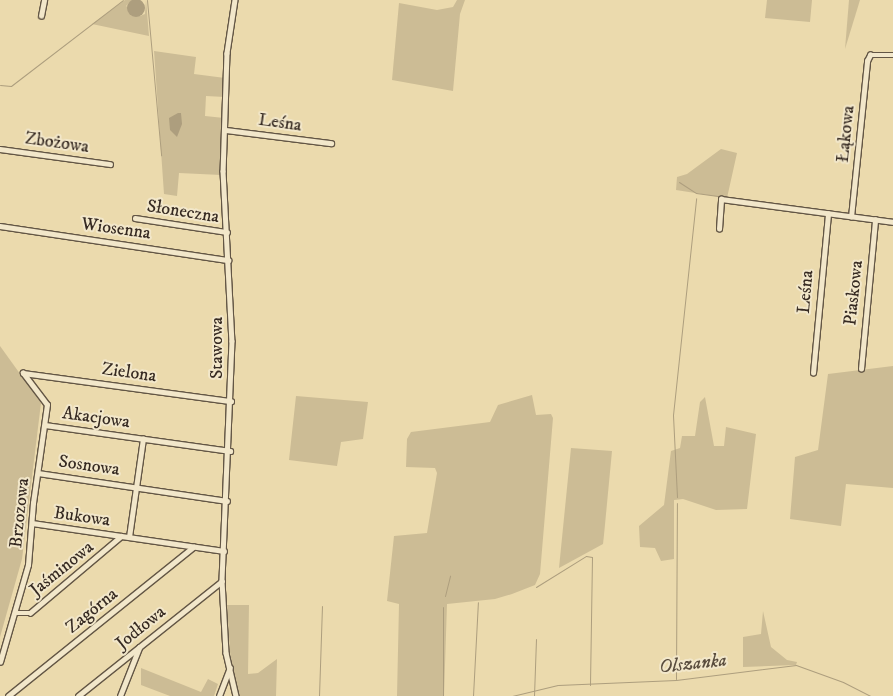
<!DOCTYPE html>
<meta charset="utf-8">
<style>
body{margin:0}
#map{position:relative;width:893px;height:696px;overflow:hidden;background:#ebdaad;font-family:"IM FELL DW Pica",serif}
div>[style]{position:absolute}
.green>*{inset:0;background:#ccbc95}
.water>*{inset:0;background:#ad9e7e}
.round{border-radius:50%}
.stream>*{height:1px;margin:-0.5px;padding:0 0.5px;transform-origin:0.5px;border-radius:0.5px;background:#ad9e7e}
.roads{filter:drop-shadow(1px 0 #635645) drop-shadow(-1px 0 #635645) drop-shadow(0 1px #635645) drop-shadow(0 -1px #635645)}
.street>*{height:4.5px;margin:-2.25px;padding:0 2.25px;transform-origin:2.25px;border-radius:2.25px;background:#f2e7ca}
span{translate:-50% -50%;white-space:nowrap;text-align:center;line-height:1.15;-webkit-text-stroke:4px #f2e7ca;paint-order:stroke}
.street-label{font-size:18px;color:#362a22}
.water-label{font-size:19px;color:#5a4d3e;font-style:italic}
</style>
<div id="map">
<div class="green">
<i style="clip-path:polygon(125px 0,132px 0,126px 6px,140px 16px,145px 14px,146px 0,149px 36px,92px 24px)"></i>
<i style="clip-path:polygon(457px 0,465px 0,460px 14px,453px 91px,392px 80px,399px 3px,437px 10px,453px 7px)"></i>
<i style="clip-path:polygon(767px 0,812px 0,810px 22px,765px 18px)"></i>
<i style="clip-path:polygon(849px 0,860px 0,845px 49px)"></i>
<i style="clip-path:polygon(154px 51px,196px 57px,194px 74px,225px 78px,225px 97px,206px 96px,205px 116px,224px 118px,221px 175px,179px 173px,177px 196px,164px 194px)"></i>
<i style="clip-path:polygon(721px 149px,737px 153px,727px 198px,676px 190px,677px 177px,687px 174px)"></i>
<i style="clip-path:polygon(0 346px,41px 403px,22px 559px,0 637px)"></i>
<i style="clip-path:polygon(893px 366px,893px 488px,846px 484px,841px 526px,790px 519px,795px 457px,818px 450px,828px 374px)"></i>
<i style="clip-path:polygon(532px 395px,536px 415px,551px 414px,553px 418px,540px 574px,535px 585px,512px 594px,495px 599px,447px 604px,444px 696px,397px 696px,399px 604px,387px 601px,394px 536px,427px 533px,437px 473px,435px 468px,406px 467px,407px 439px,411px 432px,490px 422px,498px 405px)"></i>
<i style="clip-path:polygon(296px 396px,368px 402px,363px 439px,341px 442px,337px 466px,289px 460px)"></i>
<i style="clip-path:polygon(705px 397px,714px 446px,724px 446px,726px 427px,756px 434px,747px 509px,716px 510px,683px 499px,674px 500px,674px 559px,661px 561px,655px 548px,640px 547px,639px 526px,664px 505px,671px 451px,680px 448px,682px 436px,695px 436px,700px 402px)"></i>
<i style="clip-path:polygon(571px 448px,612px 451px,604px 535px,603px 544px,559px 568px)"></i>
<i style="clip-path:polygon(227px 605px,249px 605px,248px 674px,258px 673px,277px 659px,276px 696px,238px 696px,230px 652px)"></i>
<i style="clip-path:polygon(763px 611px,771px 647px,787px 660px,797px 662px,796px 665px,743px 667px,743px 637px,761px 634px)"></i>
<i style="clip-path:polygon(141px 668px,201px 692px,208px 679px,218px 684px,214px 696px,170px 696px,141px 685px)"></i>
</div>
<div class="water">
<i class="round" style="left:127px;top:-1px;width:18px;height:18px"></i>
<i style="clip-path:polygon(178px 113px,181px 113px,182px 124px,177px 137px,170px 130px,169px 118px)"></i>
</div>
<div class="stream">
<i style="left:147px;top:0;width:156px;rotate:84.8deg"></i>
<i style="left:0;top:85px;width:11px;rotate:5deg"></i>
<i style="left:11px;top:86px;width:141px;rotate:-37.5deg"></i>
<i style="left:679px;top:182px;width:20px;rotate:33deg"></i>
<i style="left:696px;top:193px;width:22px;rotate:8deg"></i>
<i style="left:677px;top:497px;width:82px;rotate:-92.8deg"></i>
<i style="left:673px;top:415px;width:218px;rotate:-83.9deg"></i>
<i style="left:536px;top:587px;width:59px;rotate:-31.8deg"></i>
<i style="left:586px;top:556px;width:6px;rotate:9deg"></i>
<i style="left:592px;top:557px;width:128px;rotate:90.9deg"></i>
<i style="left:445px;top:596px;width:21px;rotate:-76deg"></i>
<i style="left:443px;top:607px;width:89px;rotate:90deg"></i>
<i style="left:676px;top:679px;width:176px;rotate:-89.7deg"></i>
<i style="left:319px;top:696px;width:90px;rotate:-88.1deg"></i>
<i style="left:473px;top:696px;width:94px;rotate:-87deg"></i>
<i style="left:512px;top:696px;width:47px;rotate:-13.4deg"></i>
<i style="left:558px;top:685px;width:118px;rotate:-2.4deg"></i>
<i style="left:676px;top:680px;width:121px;rotate:-7.1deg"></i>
<i style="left:796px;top:665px;width:50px;rotate:19.9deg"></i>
<i style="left:843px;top:682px;width:31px;rotate:27deg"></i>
<i style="left:534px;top:696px;width:57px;rotate:-88deg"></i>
</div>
<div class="roads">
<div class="street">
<i style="left:235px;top:0;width:54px;rotate:98.6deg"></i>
<i style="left:227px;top:53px;width:118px;rotate:91.9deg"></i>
<i style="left:223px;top:171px;width:170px;rotate:87deg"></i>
<i style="left:232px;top:341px;width:240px;rotate:92.4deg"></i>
<i style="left:222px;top:581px;width:72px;rotate:86.8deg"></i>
<i style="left:226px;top:653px;width:44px;rotate:76.9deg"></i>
<i style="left:41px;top:16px;width:16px;rotate:-79deg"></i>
<i style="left:226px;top:130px;width:106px;rotate:7.1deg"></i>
<i style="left:0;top:149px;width:111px;rotate:7.8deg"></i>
<i style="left:851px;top:217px;width:157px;rotate:-84.1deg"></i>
<i style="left:867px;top:61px;width:7px;rotate:-63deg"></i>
<i style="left:870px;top:55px;width:23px"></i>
<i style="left:135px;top:218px;width:93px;rotate:8.7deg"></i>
<i style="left:0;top:226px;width:231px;rotate:8.5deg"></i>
<i style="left:719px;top:229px;width:30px;rotate:-86deg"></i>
<i style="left:721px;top:199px;width:174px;rotate:7.6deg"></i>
<i style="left:861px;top:369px;width:150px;rotate:-84.6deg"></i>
<i style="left:23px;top:373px;width:210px;rotate:7.7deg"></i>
<i style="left:813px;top:373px;width:160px;rotate:-84.6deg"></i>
<i style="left:45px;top:425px;width:187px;rotate:8deg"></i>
<i style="left:38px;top:473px;width:191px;rotate:8.4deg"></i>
<i style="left:32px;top:523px;width:194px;rotate:8.3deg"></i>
<i style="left:129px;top:537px;width:99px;rotate:-81.9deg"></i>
<i style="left:16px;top:613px;width:14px"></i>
<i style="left:30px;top:613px;width:119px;rotate:-40.2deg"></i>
<i style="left:0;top:662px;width:101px;rotate:-73.9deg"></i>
<i style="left:28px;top:565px;width:62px;rotate:-85.4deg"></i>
<i style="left:33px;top:503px;width:99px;rotate:-81.9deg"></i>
<i style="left:47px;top:405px;width:40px;rotate:-127deg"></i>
<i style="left:8px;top:696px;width:238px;rotate:-38.8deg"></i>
<i style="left:78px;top:696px;width:184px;rotate:-38.6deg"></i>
<i style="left:120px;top:696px;width:52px;rotate:-68.4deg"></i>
<i style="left:219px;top:696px;width:30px;rotate:-69deg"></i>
</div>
</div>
<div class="street-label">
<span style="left:280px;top:123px;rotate:8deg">Leśna</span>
<span style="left:846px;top:134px;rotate:-84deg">Łąkowa</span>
<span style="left:57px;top:143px;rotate:8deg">Zbożowa</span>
<span style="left:183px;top:212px;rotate:9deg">Słoneczna</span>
<span style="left:116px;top:229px;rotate:8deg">Wiosenna</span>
<span style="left:806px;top:292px;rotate:-85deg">Leśna</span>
<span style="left:854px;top:293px;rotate:-84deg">Piaskowa</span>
<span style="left:217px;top:348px;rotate:-90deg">Stawowa</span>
<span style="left:129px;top:373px;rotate:8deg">Zielona</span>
<span style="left:96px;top:418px;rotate:8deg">Akacjowa</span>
<span style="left:89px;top:466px;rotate:8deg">Sosnowa</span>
<span style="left:20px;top:513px;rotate:-84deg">Brzozowa</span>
<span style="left:82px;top:517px;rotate:8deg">Bukowa</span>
<span style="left:62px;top:569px;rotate:-39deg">Jaśminowa</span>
<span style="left:92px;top:611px;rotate:-39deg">Zagórna</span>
<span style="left:141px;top:628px;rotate:-39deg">Jodłowa</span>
</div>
<div class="water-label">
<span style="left:693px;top:664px;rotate:-6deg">Olszanka</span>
</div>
</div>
